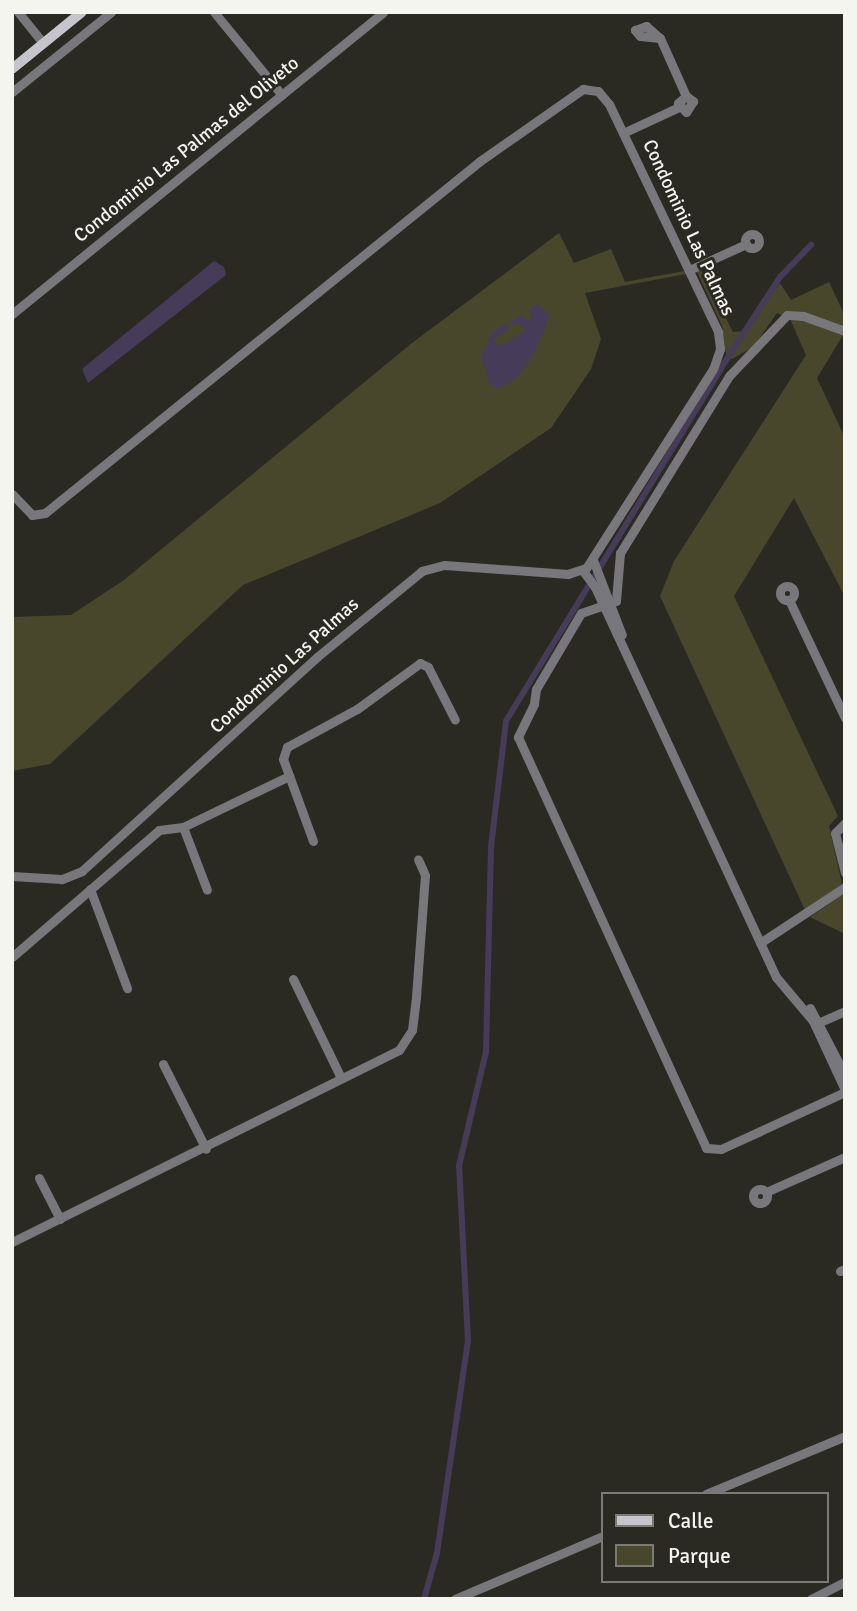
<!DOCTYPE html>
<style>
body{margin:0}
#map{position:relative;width:857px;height:1611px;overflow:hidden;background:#2a2a23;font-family:Signika,sans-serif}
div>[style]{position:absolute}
.green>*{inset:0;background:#48472b}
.water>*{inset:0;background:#463b59}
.canal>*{height:6px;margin:-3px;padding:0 3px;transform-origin:3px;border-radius:3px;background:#463b59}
.minor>*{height:9px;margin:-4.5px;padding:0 4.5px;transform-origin:4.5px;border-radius:4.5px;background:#78777b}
.minor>.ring{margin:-4.5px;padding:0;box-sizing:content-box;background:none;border:9px solid #78777b;border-radius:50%}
.major>*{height:10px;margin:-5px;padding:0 5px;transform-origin:5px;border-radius:5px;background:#c7c5cc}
span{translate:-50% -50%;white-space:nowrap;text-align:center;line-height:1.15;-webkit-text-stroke:6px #2a2a23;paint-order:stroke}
.street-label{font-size:19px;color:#f5f5f0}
.frame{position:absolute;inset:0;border:14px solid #f5f5f0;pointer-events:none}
.legend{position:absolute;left:601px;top:1492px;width:228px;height:91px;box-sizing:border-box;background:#2a2a23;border:2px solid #7b7b75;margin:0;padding:9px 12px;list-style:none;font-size:21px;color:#f5f5f0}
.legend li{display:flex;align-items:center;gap:14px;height:35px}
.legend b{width:35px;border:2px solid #7b7b75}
</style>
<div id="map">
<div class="green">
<i style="clip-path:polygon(559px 233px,574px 263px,611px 249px,625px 282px,700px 268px,733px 332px,743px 331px,780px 283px,791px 300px,829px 282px,845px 316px,845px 332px,817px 378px,845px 438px,845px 597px,794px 498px,734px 596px,838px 816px,829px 826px,842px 884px,805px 910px,660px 596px,674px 561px,806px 355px,790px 319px,777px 313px,753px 347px,732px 359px,726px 354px,722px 326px,697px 272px,585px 293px,601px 339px,591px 369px,551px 428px,440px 503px,243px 585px,50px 764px,12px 771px,12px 617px,71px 615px,124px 580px,412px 343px)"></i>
<i style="clip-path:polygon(845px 893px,845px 934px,810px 917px)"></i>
</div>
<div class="water">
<i style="clip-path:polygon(214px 261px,224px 267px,226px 275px,88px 383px,82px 369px)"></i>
<i style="clip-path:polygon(537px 304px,550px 316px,533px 356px,516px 379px,499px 388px,490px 385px,481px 356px,492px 333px,506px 323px,510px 329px,493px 339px,499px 347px,525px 331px,520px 323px,514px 326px,510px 322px,523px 314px,527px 321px,532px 318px,528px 311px)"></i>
</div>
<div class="canal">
<i style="left:424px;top:1599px;width:48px;rotate:-74.2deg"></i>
<i style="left:437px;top:1553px;width:214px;rotate:-81.7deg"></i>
<i style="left:468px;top:1341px;width:175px;rotate:-92.9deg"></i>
<i style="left:459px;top:1166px;width:117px;rotate:-76.7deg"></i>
<i style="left:486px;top:1052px;width:205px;rotate:-88.6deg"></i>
<i style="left:491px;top:847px;width:127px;rotate:-83.2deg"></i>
<i style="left:506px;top:721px;width:417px;rotate:-58.6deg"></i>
<i style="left:723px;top:365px;width:105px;rotate:-57.1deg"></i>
<i style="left:780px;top:277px;width:45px;rotate:-45.9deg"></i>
</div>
<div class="minor">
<i style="left:18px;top:12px;width:40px;rotate:51deg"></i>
<i style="left:214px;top:12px;width:107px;rotate:50.7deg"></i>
<i style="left:660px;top:38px;width:20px;rotate:-174deg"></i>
<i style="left:640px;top:36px;width:8px;rotate:-130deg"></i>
<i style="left:635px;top:30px;width:12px;rotate:-20deg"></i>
<i style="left:646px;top:26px;width:18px;rotate:41deg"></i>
<i style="left:660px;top:38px;width:64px;rotate:65.9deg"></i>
<i style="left:686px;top:96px;width:9px;rotate:36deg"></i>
<i style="left:693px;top:101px;width:13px;rotate:122deg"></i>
<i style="left:686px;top:112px;width:12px;rotate:-132deg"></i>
<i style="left:678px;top:103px;width:11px;rotate:-41deg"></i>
<i style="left:12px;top:92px;width:127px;rotate:-38.9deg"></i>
<i style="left:623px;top:133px;width:62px;rotate:-24.9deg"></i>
<i class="ring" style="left:745px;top:234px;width:5px;height:5px"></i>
<i style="left:689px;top:270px;width:63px;rotate:-24.5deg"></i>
<i style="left:12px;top:314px;width:478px;rotate:-39.1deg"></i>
<i style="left:845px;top:331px;width:45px;rotate:-160.3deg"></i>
<i style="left:803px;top:316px;width:16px;rotate:-176deg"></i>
<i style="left:787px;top:315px;width:84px;rotate:133.6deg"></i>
<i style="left:729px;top:376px;width:208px;rotate:121.6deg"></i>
<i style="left:620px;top:553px;width:48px;rotate:94.8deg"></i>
<i style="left:616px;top:601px;width:37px;rotate:161deg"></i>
<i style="left:581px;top:613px;width:88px;rotate:120.6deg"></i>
<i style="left:536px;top:689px;width:15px;rotate:98deg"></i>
<i style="left:534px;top:704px;width:37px;rotate:116deg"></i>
<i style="left:518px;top:737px;width:452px;rotate:65.4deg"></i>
<i style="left:706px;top:1148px;width:15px;rotate:4deg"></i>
<i style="left:721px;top:1149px;width:136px;rotate:-24.7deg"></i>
<i style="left:12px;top:494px;width:29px;rotate:46deg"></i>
<i style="left:32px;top:515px;width:13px;rotate:-9deg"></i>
<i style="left:45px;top:513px;width:560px;rotate:-38.98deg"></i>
<i style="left:480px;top:161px;width:126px;rotate:-35deg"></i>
<i style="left:583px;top:89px;width:15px;rotate:8deg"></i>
<i style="left:598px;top:91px;width:17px;rotate:50deg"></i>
<i style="left:609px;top:104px;width:253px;rotate:64.4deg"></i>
<i style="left:718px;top:332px;width:17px;rotate:83deg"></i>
<i style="left:720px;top:349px;width:21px;rotate:109deg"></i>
<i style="left:713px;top:369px;width:236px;rotate:122.5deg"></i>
<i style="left:586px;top:568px;width:19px;rotate:162deg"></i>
<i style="left:568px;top:574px;width:124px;rotate:-175.8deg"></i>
<i style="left:444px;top:565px;width:23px;rotate:165deg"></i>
<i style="left:422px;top:571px;width:136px;rotate:140.7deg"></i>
<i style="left:317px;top:657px;width:318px;rotate:137.7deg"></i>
<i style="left:82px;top:871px;width:22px;rotate:158deg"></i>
<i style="left:62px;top:879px;width:50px;rotate:-176.6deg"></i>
<i style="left:593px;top:560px;width:80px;rotate:68.9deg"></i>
<i style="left:583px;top:571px;width:20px;rotate:53deg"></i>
<i style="left:595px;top:587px;width:430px;rotate:65.1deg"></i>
<i style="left:776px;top:977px;width:57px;rotate:49.9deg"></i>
<i style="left:813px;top:1021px;width:76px;rotate:65.1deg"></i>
<i class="ring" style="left:780px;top:586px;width:5px;height:5px"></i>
<i style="left:789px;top:600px;width:131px;rotate:64.6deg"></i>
<i style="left:845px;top:823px;width:14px;rotate:135deg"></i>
<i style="left:835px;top:833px;width:41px;rotate:76deg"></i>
<i style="left:183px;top:827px;width:67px;rotate:69.1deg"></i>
<i style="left:313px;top:841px;width:87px;rotate:-110.1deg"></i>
<i style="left:283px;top:759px;width:13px;rotate:-72deg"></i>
<i style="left:287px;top:747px;width:80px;rotate:-28.5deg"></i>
<i style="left:357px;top:709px;width:78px;rotate:-36.1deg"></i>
<i style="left:420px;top:663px;width:9px;rotate:27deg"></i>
<i style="left:428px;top:667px;width:59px;rotate:63deg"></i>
<i style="left:90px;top:889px;width:106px;rotate:69.5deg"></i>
<i style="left:760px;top:943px;width:102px;rotate:-33.4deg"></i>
<i style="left:12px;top:957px;width:194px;rotate:-40.8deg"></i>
<i style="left:159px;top:830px;width:24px;rotate:-7deg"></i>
<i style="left:183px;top:827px;width:118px;rotate:-25.7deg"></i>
<i style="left:293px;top:979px;width:110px;rotate:64.1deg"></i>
<i style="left:810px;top:1008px;width:76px;rotate:62.4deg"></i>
<i style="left:818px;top:1023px;width:30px;rotate:-24deg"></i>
<i style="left:163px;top:1064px;width:95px;rotate:63.2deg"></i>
<i style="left:39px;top:1178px;width:46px;rotate:62.9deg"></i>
<i class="ring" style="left:753px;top:1189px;width:5px;height:5px"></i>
<i style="left:766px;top:1192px;width:86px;rotate:-23.9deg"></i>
<i style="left:12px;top:1242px;width:432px;rotate:-26.4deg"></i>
<i style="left:399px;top:1050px;width:24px;rotate:-57deg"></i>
<i style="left:412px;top:1030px;width:33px;rotate:-83deg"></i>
<i style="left:416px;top:997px;width:122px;rotate:-85.8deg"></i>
<i style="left:425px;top:875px;width:17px;rotate:-114deg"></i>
<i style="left:840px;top:1271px;width:5px;rotate:-22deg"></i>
<i style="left:706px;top:1494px;width:151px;rotate:-22.6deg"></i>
<i style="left:455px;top:1599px;width:161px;rotate:-23.1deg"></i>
<i style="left:811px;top:1599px;width:38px;rotate:-27deg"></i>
</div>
<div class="major">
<i style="left:12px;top:69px;width:90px;rotate:-39.2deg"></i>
</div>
<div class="street-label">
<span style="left:187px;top:150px;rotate:-39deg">Condominio Las Palmas del Oliveto</span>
<span style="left:688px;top:228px;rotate:65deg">Condominio Las Palmas</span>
<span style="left:285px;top:666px;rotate:-42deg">Condominio Las Palmas</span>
</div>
<div class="frame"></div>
<ul class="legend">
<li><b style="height:9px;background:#c7c5cc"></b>Calle</li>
<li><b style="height:19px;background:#48472b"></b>Parque</li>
</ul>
</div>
